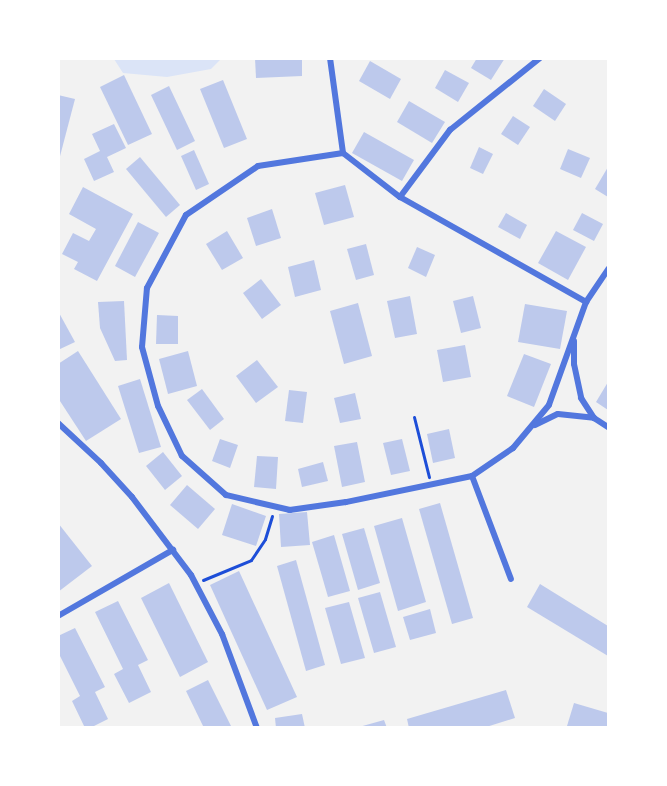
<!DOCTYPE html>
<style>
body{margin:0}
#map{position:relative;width:667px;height:786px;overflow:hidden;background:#f2f2f2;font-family:Manrope,sans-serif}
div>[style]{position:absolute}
.green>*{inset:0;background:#dbe4f7}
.building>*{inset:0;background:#bdc9ec}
.path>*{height:3px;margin:-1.5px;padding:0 1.5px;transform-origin:1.5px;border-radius:1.5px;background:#1d4ed8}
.minor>*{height:6px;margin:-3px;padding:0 3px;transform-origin:3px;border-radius:3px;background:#5277de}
span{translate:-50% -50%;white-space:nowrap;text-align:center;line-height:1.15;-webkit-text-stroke:4.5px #fff;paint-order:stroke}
.frame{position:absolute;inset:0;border:60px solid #fff;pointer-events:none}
</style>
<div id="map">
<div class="green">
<i style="clip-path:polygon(114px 59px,221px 59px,211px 69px,167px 77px,123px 73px)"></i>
</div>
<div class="building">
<i style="clip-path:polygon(255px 58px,302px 58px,302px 76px,256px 78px)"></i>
<i style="clip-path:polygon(477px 58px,505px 58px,491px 80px,471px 68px)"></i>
<i style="clip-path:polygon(370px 61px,401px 79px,390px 99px,359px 81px)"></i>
<i style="clip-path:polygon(445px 70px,469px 83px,458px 102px,435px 88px)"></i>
<i style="clip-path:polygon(124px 75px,152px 134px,128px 145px,100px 87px)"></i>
<i style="clip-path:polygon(223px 80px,247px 139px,224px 148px,200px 89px)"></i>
<i style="clip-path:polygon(169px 86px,195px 141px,177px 150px,151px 95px)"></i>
<i style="clip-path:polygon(544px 89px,566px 104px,555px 121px,533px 106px)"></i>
<i style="clip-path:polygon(58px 95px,75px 99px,59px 160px,58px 160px)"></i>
<i style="clip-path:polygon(409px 101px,445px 122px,432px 143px,397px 122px)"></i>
<i style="clip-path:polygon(513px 116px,530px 127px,518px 145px,501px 134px)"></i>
<i style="clip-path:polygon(114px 124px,126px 148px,107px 157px,114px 172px,94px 181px,84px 159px,100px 151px,92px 134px)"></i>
<i style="clip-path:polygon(364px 132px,414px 160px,402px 181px,352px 153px)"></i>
<i style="clip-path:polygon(479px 147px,493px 154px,483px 174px,470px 168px)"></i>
<i style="clip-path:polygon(568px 149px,590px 158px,581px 178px,560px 169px)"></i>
<i style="clip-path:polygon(194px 150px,209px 184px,196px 190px,181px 156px)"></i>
<i style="clip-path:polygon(140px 157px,180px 205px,166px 217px,126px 169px)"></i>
<i style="clip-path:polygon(608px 167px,608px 197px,595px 189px)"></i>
<i style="clip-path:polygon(345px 185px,354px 217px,324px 225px,315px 193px)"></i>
<i style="clip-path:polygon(83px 187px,133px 214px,97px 281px,74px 269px,78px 262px,62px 254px,73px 233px,89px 241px,96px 229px,69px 214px)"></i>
<i style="clip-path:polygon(272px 209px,281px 238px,256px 246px,247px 218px)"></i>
<i style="clip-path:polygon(506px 213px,527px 225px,520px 239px,498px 227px)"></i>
<i style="clip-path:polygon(582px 213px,603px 224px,594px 241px,573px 230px)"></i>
<i style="clip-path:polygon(138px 222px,159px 233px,135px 277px,115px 266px)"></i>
<i style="clip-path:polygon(227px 231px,243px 258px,222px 270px,206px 244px)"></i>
<i style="clip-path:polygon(556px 231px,586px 247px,568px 280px,538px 263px)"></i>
<i style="clip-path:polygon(366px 244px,374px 275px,356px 280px,347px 249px)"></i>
<i style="clip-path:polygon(417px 247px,435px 255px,426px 277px,408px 268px)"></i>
<i style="clip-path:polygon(314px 260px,321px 290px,295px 297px,288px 267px)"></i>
<i style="clip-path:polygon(261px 279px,281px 305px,262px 319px,243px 293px)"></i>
<i style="clip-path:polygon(410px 296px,417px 334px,395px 338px,387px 301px)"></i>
<i style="clip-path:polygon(473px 296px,481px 328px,461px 333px,453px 301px)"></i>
<i style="clip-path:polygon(124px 301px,127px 360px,115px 361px,100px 328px,98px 302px)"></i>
<i style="clip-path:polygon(358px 303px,372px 356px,344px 364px,330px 311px)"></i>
<i style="clip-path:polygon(525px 304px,567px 311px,560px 349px,518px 342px)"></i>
<i style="clip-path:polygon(58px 311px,75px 342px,58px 350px)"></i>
<i style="clip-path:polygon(157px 315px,178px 316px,178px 344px,156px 344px)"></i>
<i style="clip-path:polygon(465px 345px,471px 377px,443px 382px,437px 350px)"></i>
<i style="clip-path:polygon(78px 351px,121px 419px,86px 441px,58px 398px,58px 364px)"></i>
<i style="clip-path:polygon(188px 351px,197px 386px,168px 394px,159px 359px)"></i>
<i style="clip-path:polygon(524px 354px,551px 364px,534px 407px,507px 396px)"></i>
<i style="clip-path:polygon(257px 360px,278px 387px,256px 403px,236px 376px)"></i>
<i style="clip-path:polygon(140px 379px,161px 447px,139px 453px,118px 386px)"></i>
<i style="clip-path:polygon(608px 382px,608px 410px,596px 402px)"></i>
<i style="clip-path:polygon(202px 389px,224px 419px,210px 430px,187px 400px)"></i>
<i style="clip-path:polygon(289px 390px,307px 392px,303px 423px,285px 421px)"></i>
<i style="clip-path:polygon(355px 393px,361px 419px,340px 423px,334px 398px)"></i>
<i style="clip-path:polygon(449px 429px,455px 458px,433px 463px,427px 434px)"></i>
<i style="clip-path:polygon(220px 439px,238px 445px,230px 468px,212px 461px)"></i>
<i style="clip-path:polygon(402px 439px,410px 471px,391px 475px,383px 443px)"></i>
<i style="clip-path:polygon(357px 442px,365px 482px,342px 487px,334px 446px)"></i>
<i style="clip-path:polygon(163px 452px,182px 476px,165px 490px,146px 466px)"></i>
<i style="clip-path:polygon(257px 456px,278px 457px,276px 489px,254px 487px)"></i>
<i style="clip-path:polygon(323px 462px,328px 481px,302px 487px,298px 469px)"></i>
<i style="clip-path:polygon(187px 485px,215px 509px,198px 529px,170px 505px)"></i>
<i style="clip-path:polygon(440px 503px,473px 618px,452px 624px,419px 509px)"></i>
<i style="clip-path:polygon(232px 504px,266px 516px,256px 546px,222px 535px)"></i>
<i style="clip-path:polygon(307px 512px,310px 545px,281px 547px,279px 514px)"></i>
<i style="clip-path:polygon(402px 518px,426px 602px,398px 611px,374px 526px)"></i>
<i style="clip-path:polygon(58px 523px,92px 566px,58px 592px)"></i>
<i style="clip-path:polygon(364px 528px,380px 583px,358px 590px,342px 534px)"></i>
<i style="clip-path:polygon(334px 535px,350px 591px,328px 597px,312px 542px)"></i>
<i style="clip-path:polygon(296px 560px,325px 665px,306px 671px,277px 566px)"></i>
<i style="clip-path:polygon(239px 571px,297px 697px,267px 710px,210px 585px)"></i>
<i style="clip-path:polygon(169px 583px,208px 662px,180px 677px,141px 598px)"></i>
<i style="clip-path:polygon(540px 584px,608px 626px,608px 656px,527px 607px)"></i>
<i style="clip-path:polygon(380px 592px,396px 647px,374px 653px,358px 598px)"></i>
<i style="clip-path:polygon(118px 601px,148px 660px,138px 665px,151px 692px,129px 703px,114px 674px,123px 669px,95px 612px)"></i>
<i style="clip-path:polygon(349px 602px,365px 658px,341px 664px,325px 608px)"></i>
<i style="clip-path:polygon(430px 609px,436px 633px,410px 640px,403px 617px)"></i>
<i style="clip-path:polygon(75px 628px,105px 687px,95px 692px,108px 719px,90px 728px,85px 728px,72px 701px,80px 696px,58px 652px,58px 636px)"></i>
<i style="clip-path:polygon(208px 680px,232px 728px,204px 728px,186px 691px)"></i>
<i style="clip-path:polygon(506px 690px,515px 718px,483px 728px,409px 728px,407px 719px)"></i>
<i style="clip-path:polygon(574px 703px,608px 713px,608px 728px,567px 726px)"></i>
<i style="clip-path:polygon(302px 714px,305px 728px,276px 728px,275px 718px)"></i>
<i style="clip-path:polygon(384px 720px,387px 728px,359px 728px,359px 727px)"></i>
</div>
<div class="path">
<i style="left:414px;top:417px;width:62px;rotate:76deg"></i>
<i style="left:203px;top:580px;width:52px;rotate:-22.6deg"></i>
<i style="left:251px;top:560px;width:25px;rotate:-56deg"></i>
<i style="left:265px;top:539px;width:24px;rotate:-73deg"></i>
</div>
<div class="minor">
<i style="left:330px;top:58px;width:96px;rotate:82.2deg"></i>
<i style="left:343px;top:153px;width:72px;rotate:37.7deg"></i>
<i style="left:400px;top:197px;width:214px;rotate:29.4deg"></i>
<i style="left:586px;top:302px;width:109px;rotate:109.8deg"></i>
<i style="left:549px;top:405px;width:56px;rotate:129.9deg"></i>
<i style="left:513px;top:448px;width:50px;rotate:145.7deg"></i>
<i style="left:472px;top:476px;width:129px;rotate:168.3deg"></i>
<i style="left:346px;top:502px;width:57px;rotate:171.9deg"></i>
<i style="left:290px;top:510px;width:66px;rotate:-166.8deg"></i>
<i style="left:226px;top:495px;width:59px;rotate:-138.4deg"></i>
<i style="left:182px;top:456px;width:55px;rotate:-115.6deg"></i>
<i style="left:158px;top:406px;width:61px;rotate:-105.2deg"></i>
<i style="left:142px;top:347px;width:59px;rotate:-85.2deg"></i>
<i style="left:147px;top:288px;width:83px;rotate:-61.9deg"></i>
<i style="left:186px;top:215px;width:87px;rotate:-34.2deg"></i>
<i style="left:258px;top:166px;width:86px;rotate:-8.7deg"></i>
<i style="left:400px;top:197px;width:84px;rotate:-53.3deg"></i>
<i style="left:450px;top:130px;width:115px;rotate:-38.7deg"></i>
<i style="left:586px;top:302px;width:40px;rotate:-56deg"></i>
<i style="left:574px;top:341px;width:23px;rotate:90deg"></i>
<i style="left:574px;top:364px;width:35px;rotate:78deg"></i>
<i style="left:581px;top:398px;width:24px;rotate:57deg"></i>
<i style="left:58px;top:423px;width:59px;rotate:42.9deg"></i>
<i style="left:101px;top:463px;width:46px;rotate:47.6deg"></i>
<i style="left:132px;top:497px;width:98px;rotate:52.9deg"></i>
<i style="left:191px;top:575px;width:67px;rotate:62.3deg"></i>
<i style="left:222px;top:634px;width:100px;rotate:69.6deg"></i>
<i style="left:535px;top:425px;width:25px;rotate:-26deg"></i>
<i style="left:558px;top:414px;width:36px;rotate:6deg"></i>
<i style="left:594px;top:418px;width:17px;rotate:33deg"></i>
<i style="left:472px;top:476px;width:110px;rotate:69.3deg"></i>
<i style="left:58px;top:616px;width:133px;rotate:-29.9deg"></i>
</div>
<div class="frame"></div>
</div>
